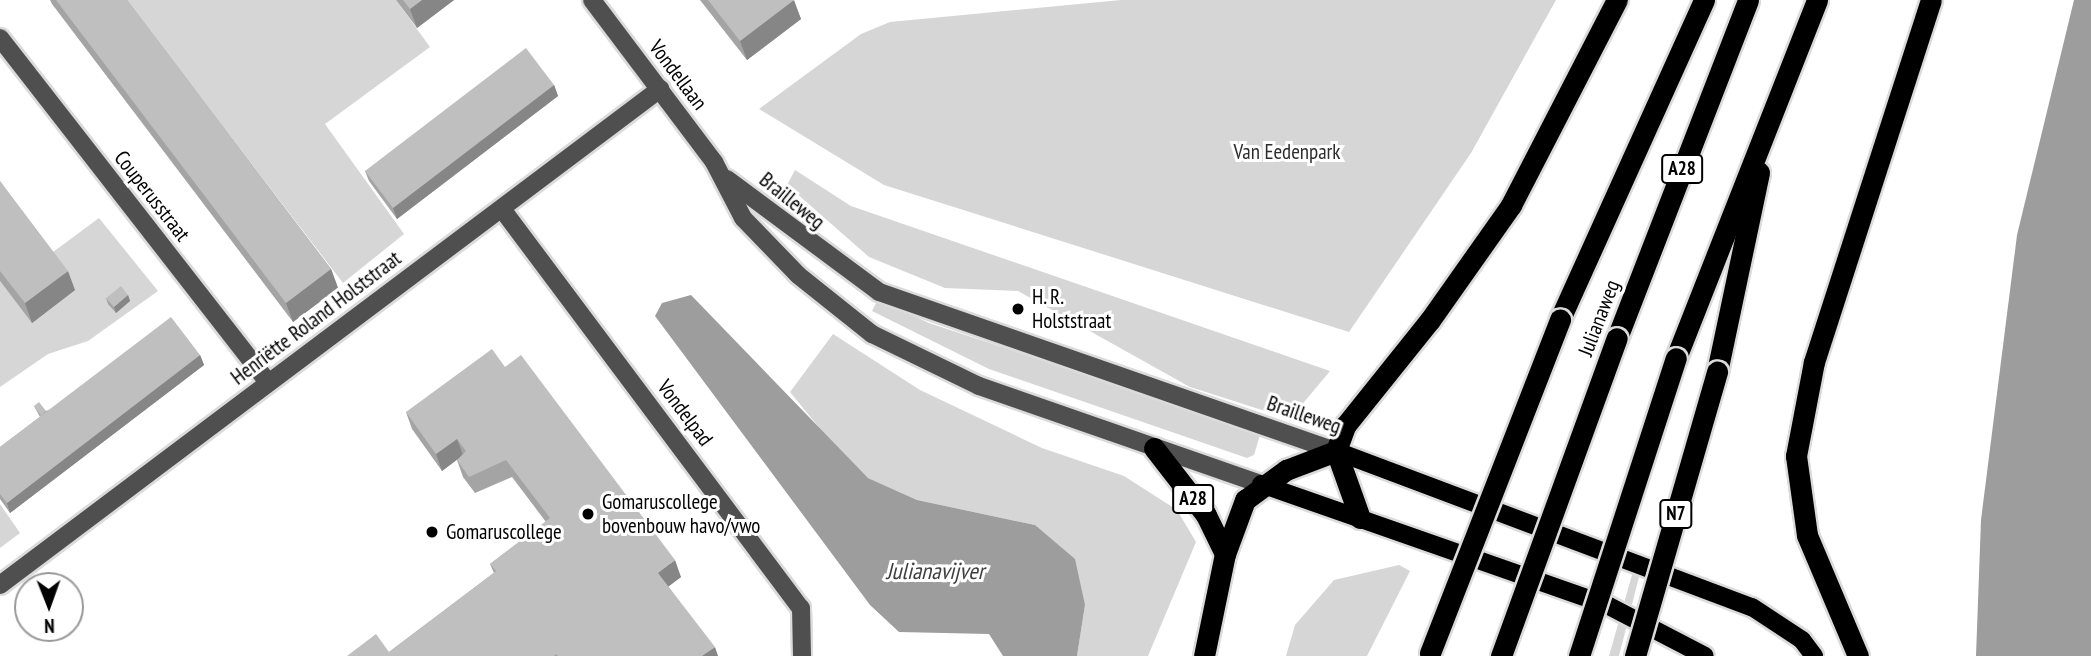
<!DOCTYPE html>
<meta charset="utf-8">
<style>
body{margin:0}
#map{position:relative;width:2091px;height:656px;overflow:hidden;background:#fff;font-family:"PT Sans Narrow",sans-serif}
div>[style]{position:absolute}
.green>*{inset:0;background:#d6d6d6}
.water>*{inset:0;background:#9d9d9d}
.roads{filter:drop-shadow(2px 0 #dbdbdb) drop-shadow(-2px 0 #dbdbdb) drop-shadow(0 2px #dbdbdb) drop-shadow(0 -2px #dbdbdb)}
.minor>*{height:18px;margin:-9px;padding:0 9px;transform-origin:9px;border-radius:9px;background:#4f4f4f}
.major>*{height:18px;margin:-9px;padding:0 9px;transform-origin:9px;border-radius:9px;background:#000}
.highway>*{height:21px;margin:-10.5px;padding:0 10.5px;transform-origin:10.5px;border-radius:10.5px;background:#000}
.bridges{filter:drop-shadow(2px 0 #dbdbdb) drop-shadow(-2px 0 #dbdbdb) drop-shadow(0 2px #dbdbdb) drop-shadow(0 -2px #dbdbdb)}
.highway-bridge>*{height:21px;margin:-10.5px;padding:0 10.5px;transform-origin:10.5px;border-radius:10.5px;background:#000}
.wall>*{inset:0;background:#a4a4a4}
.shaded-wall>*{inset:0;background:#868686}
.building>*{inset:0;background:#bfbfbf}
.dots>*{width:19px;height:19px;translate:-50% -50%;box-sizing:border-box;border:4px solid #fff;border-radius:50%}
span{translate:-50% -50%;white-space:nowrap;text-align:center;line-height:1.15;-webkit-text-stroke:6px #fff;paint-order:stroke}
.shield-label span{padding:2px 5px;background:#fff;border:2px solid;border-radius:5px;-webkit-text-stroke-width:0}
.shield-label{font-size:19px;color:#000;font-weight:700}
.street-label{font-size:21px;color:#000}
.park-label{font-size:21px;color:#2d2d2d}
.poi-label{font-size:21px;color:#000}
.left{translate:0 -50%;text-align:left}
.water-label{font-size:23px;color:#3e3e3e;font-style:italic}
.north{position:absolute;left:14px;top:572px;width:70px;height:70px;box-sizing:border-box;background:#fff;border:2px solid #999;border-radius:50%;rotate:179deg;font-size:19px;font-weight:700;line-height:28px;text-align:center;color:#000}
.north::after{content:'';display:block;margin:auto;width:24px;height:32px;background:#000;clip-path:polygon(50% 0,100% 100%,50% 72%,0 100%)}
</style>
<div id="map">
<div class="green">
<i style="clip-path:polygon(126px 0,396px 0,430px 47px,325px 124px,404px 234px,343px 283px)"></i>
<i style="clip-path:polygon(1121px 0,1556px 0,1471px 153px,1349px 332px,884px 185px,759px 109px,861px 34px,890px 22px)"></i>
<i style="clip-path:polygon(795px 170px,851px 206px,1330px 371px,1290px 419px,1190px 387px,1018px 291px,945px 288px,869px 257px,787px 185px)"></i>
<i style="clip-path:polygon(99px 218px,158px 291px,88px 341px,48px 354px,0 387px,0 281px,32px 322px,49px 255px)"></i>
<i style="clip-path:polygon(878px 299px,929px 323px,1254px 430px,1260px 435px,1254px 455px,1247px 458px,989px 369px,872px 311px)"></i>
<i style="clip-path:polygon(833px 334px,920px 390px,1042px 448px,1124px 476px,1177px 510px,1196px 542px,1148px 656px,1077px 656px,1085px 605px,1035px 525px,917px 500px,868px 478px,835px 447px,790px 392px)"></i>
<i style="clip-path:polygon(0 504px,20px 533px,0 548px)"></i>
<i style="clip-path:polygon(1399px 565px,1410px 571px,1367px 656px,1286px 656px,1295px 625px,1334px 580px)"></i>
<i style="clip-path:polygon(1634px 568px,1641px 569px,1619px 656px,1609px 656px)"></i>
</div>
<div class="water">
<i style="clip-path:polygon(2074px 0,2091px 0,2091px 656px,1976px 656px,1981px 520px,2017px 235px)"></i>
<i style="clip-path:polygon(691px 295px,868px 478px,917px 500px,1035px 525px,1075px 559px,1085px 605px,1077px 656px,1003px 656px,989px 634px,899px 632px,870px 605px,655px 316px,662px 303px)"></i>
</div>
<div class="roads">
<div class="minor">
<i style="left:592px;top:0;width:203px;rotate:53deg"></i>
<i style="left:714px;top:162px;width:63px;rotate:62.6deg"></i>
<i style="left:743px;top:218px;width:79px;rotate:46deg"></i>
<i style="left:798px;top:275px;width:95px;rotate:38.6deg"></i>
<i style="left:872px;top:334px;width:119px;rotate:25.9deg"></i>
<i style="left:979px;top:386px;width:299px;rotate:19.2deg"></i>
<i style="left:0;top:38px;width:436px;rotate:52.1deg"></i>
<i style="left:727px;top:179px;width:189px;rotate:36.6deg"></i>
<i style="left:879px;top:292px;width:484px;rotate:19.2deg"></i>
<i style="left:502px;top:209px;width:499px;rotate:53.2deg"></i>
<i style="left:801px;top:608px;width:48px;rotate:88.8deg"></i>
<i style="left:0;top:585px;width:826px;rotate:-36.93deg"></i>
</div>
<div class="major">
<i style="left:1336px;top:451px;width:444px;rotate:20.6deg"></i>
<i style="left:1752px;top:607px;width:60px;rotate:33.4deg"></i>
<i style="left:1802px;top:640px;width:20px;rotate:53deg"></i>
<i style="left:1261px;top:484px;width:367px;rotate:19.3deg"></i>
<i style="left:1607px;top:605px;width:110px;rotate:27.5deg"></i>
</div>
<div class="highway">
<i style="left:1560px;top:319px;width:350px;rotate:-65.7deg"></i>
<i style="left:1617px;top:338px;width:362px;rotate:-68.8deg"></i>
<i style="left:1676px;top:358px;width:385px;rotate:-68.5deg"></i>
<i style="left:1717px;top:372px;width:204px;rotate:-78.1deg"></i>
<i style="left:1154px;top:448px;width:85px;rotate:52.2deg"></i>
<i style="left:1206px;top:515px;width:43px;rotate:64deg"></i>
<i style="left:1360px;top:518px;width:71px;rotate:-109.7deg"></i>
<i style="left:1336px;top:451px;width:27px;rotate:-70deg"></i>
<i style="left:1345px;top:426px;width:136px;rotate:-51.3deg"></i>
<i style="left:1430px;top:320px;width:141px;rotate:-54.8deg"></i>
<i style="left:1511px;top:205px;width:231px;rotate:-62.7deg"></i>
<i style="left:1204px;top:656px;width:104px;rotate:-78.4deg"></i>
<i style="left:1225px;top:554px;width:58px;rotate:-69.7deg"></i>
<i style="left:1245px;top:500px;width:51px;rotate:-36.2deg"></i>
<i style="left:1286px;top:470px;width:53px;rotate:-20.8deg"></i>
<i style="left:1858px;top:656px;width:131px;rotate:-112.9deg"></i>
<i style="left:1807px;top:535px;width:80px;rotate:-97.9deg"></i>
<i style="left:1796px;top:456px;width:96px;rotate:-79.2deg"></i>
<i style="left:1814px;top:362px;width:380px;rotate:-72.1deg"></i>
</div>
</div>
<div class="bridges">
<div class="highway-bridge">
<i style="left:1430px;top:653px;width:358px;rotate:-68.7deg"></i>
<i style="left:1501px;top:656px;width:338px;rotate:-70deg"></i>
<i style="left:1579px;top:656px;width:313px;rotate:-72deg"></i>
<i style="left:1635px;top:656px;width:296px;rotate:-73.9deg"></i>
</div>
</div>
<div class="wall">
<i style="clip-path:polygon(50px 0,127px 0,331px 269px,338px 288px,293px 322px,52px 4px)"></i>
<i style="clip-path:polygon(396px 0,454px 0,417px 28px)"></i>
<i style="clip-path:polygon(700px 0,793px 0,801px 19px,747px 60px)"></i>
<i style="clip-path:polygon(554px 85px,558px 96px,397px 219px,369px 181px,365px 171px)"></i>
<i style="clip-path:polygon(0 181px,75px 290px,32px 323px,0 281px)"></i>
<i style="clip-path:polygon(128px 295px,130px 301px,116px 313px,108px 304px,106px 298px)"></i>
<i style="clip-path:polygon(200px 355px,204px 365px,10px 513px,0 499px,0 447px,40px 417px,34px 406px,46px 411px)"></i>
<i style="clip-path:polygon(505px 367px,681px 577px,668px 586px,718px 656px,347px 656px,389px 652px,494px 573px,490px 564px,546px 522px,512px 477px,475px 493px,463px 477px,457px 460px,458px 459px,442px 471px,412px 429px,406px 412px)"></i>
</div>
<div class="shaded-wall">
<i style="clip-path:polygon(422px 0,454px 0,417px 28px,410px 9px)"></i>
<i style="clip-path:polygon(794px 0,801px 19px,747px 60px,740px 41px)"></i>
<i style="clip-path:polygon(554px 85px,558px 96px,397px 219px,393px 208px)"></i>
<i style="clip-path:polygon(331px 269px,338px 288px,293px 322px,286px 303px)"></i>
<i style="clip-path:polygon(68px 271px,75px 290px,32px 323px,25px 303px)"></i>
<i style="clip-path:polygon(128px 295px,130px 301px,116px 313px,114px 307px)"></i>
<i style="clip-path:polygon(200px 355px,204px 365px,10px 513px,7px 503px)"></i>
<i style="clip-path:polygon(457px 439px,463px 455px,442px 471px,436px 454px)"></i>
<i style="clip-path:polygon(675px 560px,681px 577px,664px 590px,658px 573px)"></i>
<i style="clip-path:polygon(715px 647px,718px 656px,702px 656px)"></i>
</div>
<div class="building">
<i style="clip-path:polygon(56px 0,127px 0,331px 269px,286px 303px)"></i>
<i style="clip-path:polygon(403px 0,422px 0,410px 9px)"></i>
<i style="clip-path:polygon(708px 0,794px 0,740px 41px)"></i>
<i style="clip-path:polygon(526px 48px,554px 85px,393px 208px,365px 171px)"></i>
<i style="clip-path:polygon(0 181px,68px 271px,25px 303px,0 271px)"></i>
<i style="clip-path:polygon(121px 286px,128px 295px,114px 307px,106px 298px)"></i>
<i style="clip-path:polygon(171px 317px,200px 355px,7px 503px,0 494px,0 447px)"></i>
<i style="clip-path:polygon(492px 349px,505px 367px,521px 355px,675px 560px,658px 573px,715px 647px,702px 656px,558px 656px,556px 654px,554px 656px,347px 656px,376px 634px,389px 652px,496px 571px,490px 564px,550px 518px,506px 460px,469px 477px,457px 460px,466px 451px,457px 439px,436px 454px,406px 412px)"></i>
<i style="clip-path:polygon(39px 402px,46px 411px,41px 416px,34px 406px)"></i>
</div>
<div class="dots">
<i style="left:1018px;top:309px;background:#000"></i>
<i style="left:588px;top:514px;background:#000"></i>
<i style="left:432px;top:532px;background:#000"></i>
</div>
<div class="shield-label">
<span style="left:1682px;top:169px">A28</span>
<span style="left:1193px;top:499px">A28</span>
<span style="left:1676px;top:514px">N7</span>
</div>
<div class="street-label">
<span style="left:678px;top:75px;rotate:53deg">Vondellaan</span>
<span style="left:152px;top:196px;rotate:52deg">Couperusstraat</span>
<span style="left:792px;top:201px;rotate:39deg">Brailleweg</span>
<span style="left:316px;top:318px;rotate:-37deg">Henriëtte Roland Holststraat</span>
<span style="left:1599px;top:318px;rotate:-69deg">Julianaweg</span>
<span style="left:685px;top:413px;rotate:53deg">Vondelpad</span>
<span style="left:1304px;top:415px;rotate:19deg">Brailleweg</span>
</div>
<div class="park-label">
<span style="left:1287px;top:152px">Van Eedenpark</span>
</div>
<div class="poi-label">
<span class="left" style="left:1032px;top:309px">H. R.<br>Holststraat</span>
<span class="left" style="left:602px;top:514px">Gomaruscollege<br>bovenbouw havo/vwo</span>
<span class="left" style="left:446px;top:532px">Gomaruscollege</span>
</div>
<div class="water-label">
<span style="left:935px;top:571px">Julianavijver</span>
</div>
<div class="north">N</div>
</div>
